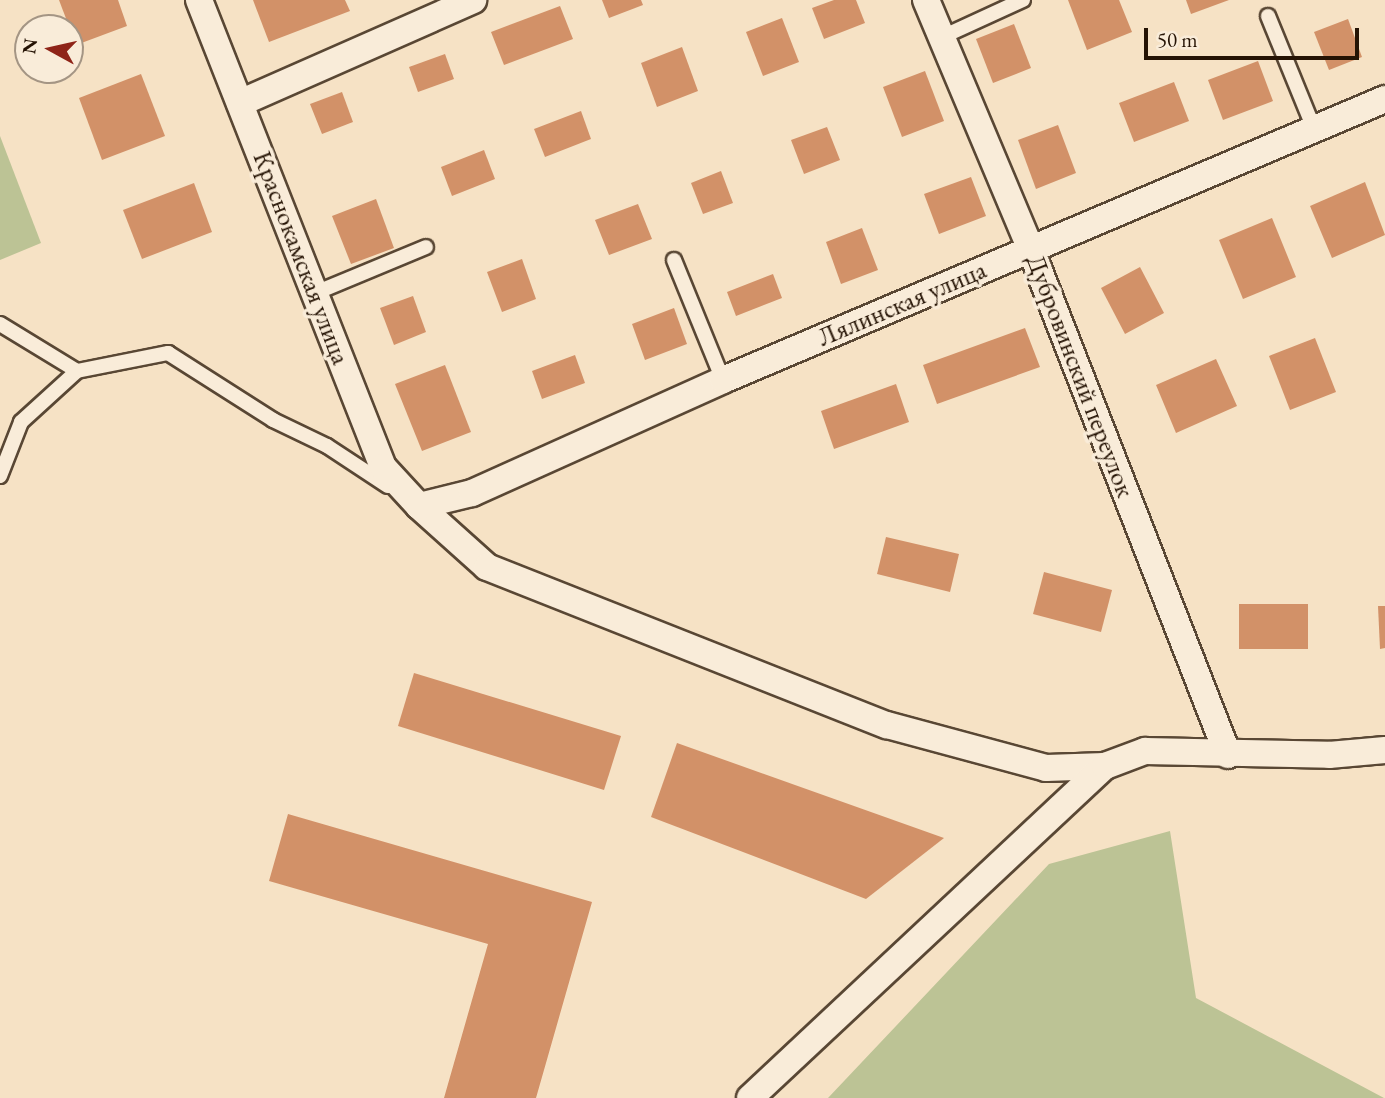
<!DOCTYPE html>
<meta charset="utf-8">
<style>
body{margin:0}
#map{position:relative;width:1385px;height:1098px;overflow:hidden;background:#f6e2c5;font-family:"EB Garamond",serif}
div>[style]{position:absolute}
.green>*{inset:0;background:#bcc395}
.building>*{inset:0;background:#d29168}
.roads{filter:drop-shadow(2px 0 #594734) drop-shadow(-2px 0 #594734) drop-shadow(0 2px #594734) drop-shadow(0 -2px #594734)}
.lane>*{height:14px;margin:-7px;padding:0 7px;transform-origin:7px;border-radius:7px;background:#f9ecd9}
.street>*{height:26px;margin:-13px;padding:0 13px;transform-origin:13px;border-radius:13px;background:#f9ecd9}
span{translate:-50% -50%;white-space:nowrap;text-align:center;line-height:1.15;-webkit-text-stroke:7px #f9ecd9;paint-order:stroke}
.street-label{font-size:26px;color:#251304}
.north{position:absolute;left:14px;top:14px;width:70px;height:70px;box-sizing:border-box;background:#f9ecd9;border:2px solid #a49584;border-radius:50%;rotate:278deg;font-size:19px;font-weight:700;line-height:28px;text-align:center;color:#251304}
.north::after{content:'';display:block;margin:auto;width:24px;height:32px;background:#8f2418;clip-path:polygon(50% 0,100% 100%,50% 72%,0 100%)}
.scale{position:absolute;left:1144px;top:28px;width:215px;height:32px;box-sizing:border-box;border:4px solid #251304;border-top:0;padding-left:9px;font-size:21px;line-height:24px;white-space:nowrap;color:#251304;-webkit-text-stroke:5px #f9ecd9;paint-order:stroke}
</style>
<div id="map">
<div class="green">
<i style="clip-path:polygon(0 136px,41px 243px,0 260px)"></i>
<i style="clip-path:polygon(1170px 831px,1196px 998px,1384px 1098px,828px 1098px,1049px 864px)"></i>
</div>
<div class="building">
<i style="clip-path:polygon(59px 0,118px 0,127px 26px,76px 45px)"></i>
<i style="clip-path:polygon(253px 0,345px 0,350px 11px,269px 42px)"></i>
<i style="clip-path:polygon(602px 0,641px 0,643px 5px,609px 18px)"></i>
<i style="clip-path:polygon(834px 0,856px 0,865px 23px,824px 39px,812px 8px)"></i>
<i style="clip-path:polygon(1068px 0,1119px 0,1132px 32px,1087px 50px)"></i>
<i style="clip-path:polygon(1186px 0,1229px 0,1191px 14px)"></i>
<i style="clip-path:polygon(560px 6px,573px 39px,504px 65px,491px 32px)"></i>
<i style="clip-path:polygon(782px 18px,799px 62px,763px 76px,746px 32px)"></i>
<i style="clip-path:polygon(1348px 19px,1362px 57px,1329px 70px,1314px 32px)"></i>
<i style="clip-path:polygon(1014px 24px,1031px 68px,993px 83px,976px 39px)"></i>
<i style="clip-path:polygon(682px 47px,698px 91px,657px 107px,641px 63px)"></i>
<i style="clip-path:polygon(445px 54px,454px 79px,418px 92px,409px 67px)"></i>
<i style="clip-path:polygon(1258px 61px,1273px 101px,1223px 120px,1208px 80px)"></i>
<i style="clip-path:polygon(925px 71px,944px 121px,902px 137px,883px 87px)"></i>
<i style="clip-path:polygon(141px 74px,165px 136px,102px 160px,79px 98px)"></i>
<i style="clip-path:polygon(1174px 82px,1189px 121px,1134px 142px,1119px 103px)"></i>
<i style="clip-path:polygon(342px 92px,353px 122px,322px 134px,310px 104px)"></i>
<i style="clip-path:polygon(581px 111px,591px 139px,545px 157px,534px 129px)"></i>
<i style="clip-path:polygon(1058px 125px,1076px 173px,1036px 189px,1018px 140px)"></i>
<i style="clip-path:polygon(827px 127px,840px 160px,804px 174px,791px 140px)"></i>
<i style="clip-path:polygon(484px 150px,495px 179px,452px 196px,441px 167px)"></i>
<i style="clip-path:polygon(721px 171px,733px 203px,703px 214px,691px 183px)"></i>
<i style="clip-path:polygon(971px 177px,986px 216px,939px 234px,924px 194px)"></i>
<i style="clip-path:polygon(1365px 182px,1385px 235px,1332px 258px,1310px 206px)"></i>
<i style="clip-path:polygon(194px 183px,212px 232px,142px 259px,123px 210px)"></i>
<i style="clip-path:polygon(376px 199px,394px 248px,351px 264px,332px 216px)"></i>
<i style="clip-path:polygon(638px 204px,652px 239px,609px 255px,595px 220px)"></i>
<i style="clip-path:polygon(1272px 218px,1296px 277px,1243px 299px,1219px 240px)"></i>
<i style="clip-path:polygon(862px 228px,878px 270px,841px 284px,826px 242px)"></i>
<i style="clip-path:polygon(522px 259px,536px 299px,502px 312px,487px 272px)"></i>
<i style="clip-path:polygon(1140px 267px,1164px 313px,1125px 334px,1101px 288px)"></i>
<i style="clip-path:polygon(773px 274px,782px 298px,736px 316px,727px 292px)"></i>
<i style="clip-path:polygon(413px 296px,426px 332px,394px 345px,380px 308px)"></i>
<i style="clip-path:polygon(674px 308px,687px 344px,645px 360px,632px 324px)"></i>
<i style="clip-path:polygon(1025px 328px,1040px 367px,937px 404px,923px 365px)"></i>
<i style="clip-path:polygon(1315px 338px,1336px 392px,1290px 410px,1269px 356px)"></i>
<i style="clip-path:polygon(575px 355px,585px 383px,542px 399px,532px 371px)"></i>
<i style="clip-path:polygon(1216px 359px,1237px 406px,1176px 433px,1156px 385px)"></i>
<i style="clip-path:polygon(445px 365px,471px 432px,422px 451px,395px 384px)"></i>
<i style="clip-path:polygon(896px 384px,909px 422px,834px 449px,821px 411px)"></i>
<i style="clip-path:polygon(886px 537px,959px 554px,950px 592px,877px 574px)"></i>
<i style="clip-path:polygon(1044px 572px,1112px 590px,1101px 632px,1033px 614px)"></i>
<i style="clip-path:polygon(1239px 604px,1308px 604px,1308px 649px,1239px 649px)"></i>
<i style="clip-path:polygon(1378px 606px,1385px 606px,1385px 648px,1380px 649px)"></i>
<i style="clip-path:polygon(414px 673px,621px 736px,604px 790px,398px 726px)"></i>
<i style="clip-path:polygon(677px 743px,944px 838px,866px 899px,651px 817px)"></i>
<i style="clip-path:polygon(288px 814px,592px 902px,536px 1098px,444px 1098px,488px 944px,269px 881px)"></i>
</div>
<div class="roads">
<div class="lane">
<i style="left:1268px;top:16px;width:122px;rotate:67.8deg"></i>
<i style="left:942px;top:37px;width:89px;rotate:-24.6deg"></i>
<i style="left:674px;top:260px;width:130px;rotate:67.8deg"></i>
<i style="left:315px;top:293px;width:120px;rotate:-22.5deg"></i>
<i style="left:0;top:324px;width:90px;rotate:31.4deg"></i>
<i style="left:0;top:476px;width:58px;rotate:-68.7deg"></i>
<i style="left:21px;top:422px;width:76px;rotate:-42.3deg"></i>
<i style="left:77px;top:371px;width:93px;rotate:-11.2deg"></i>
<i style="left:168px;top:353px;width:125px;rotate:32.5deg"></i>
<i style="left:273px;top:420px;width:60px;rotate:25.7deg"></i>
<i style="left:327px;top:446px;width:73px;rotate:33.3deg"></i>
</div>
<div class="street">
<i style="left:199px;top:0;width:502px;rotate:68.5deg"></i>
<i style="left:383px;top:467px;width:53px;rotate:47.3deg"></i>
<i style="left:419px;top:506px;width:91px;rotate:41.9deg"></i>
<i style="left:487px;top:567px;width:430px;rotate:21.6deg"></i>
<i style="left:887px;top:725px;width:165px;rotate:15.1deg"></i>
<i style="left:1046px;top:768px;width:59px;rotate:-1.9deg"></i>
<i style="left:926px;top:0;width:271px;rotate:67.2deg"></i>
<i style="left:1031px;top:250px;width:542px;rotate:68.69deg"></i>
<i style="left:240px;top:103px;width:255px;rotate:-23.8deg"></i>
<i style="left:419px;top:506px;width:55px;rotate:-13.8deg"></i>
<i style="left:472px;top:493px;width:275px;rotate:-24.2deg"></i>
<i style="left:723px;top:380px;width:719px;rotate:-23deg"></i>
<i style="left:750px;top:1098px;width:486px;rotate:-43.1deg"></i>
<i style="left:1105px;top:766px;width:43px;rotate:-20.6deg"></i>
<i style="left:1145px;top:751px;width:184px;rotate:1.2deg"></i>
<i style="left:1329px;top:755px;width:56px;rotate:-5.1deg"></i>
</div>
</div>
<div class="street-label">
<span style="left:301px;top:258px;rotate:69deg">Краснокамская улица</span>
<span style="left:902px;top:304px;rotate:-23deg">Лялинская улица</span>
<span style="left:1080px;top:376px;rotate:69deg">Дубровинский переулок</span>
</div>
<div class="north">N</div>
<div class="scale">50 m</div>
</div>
